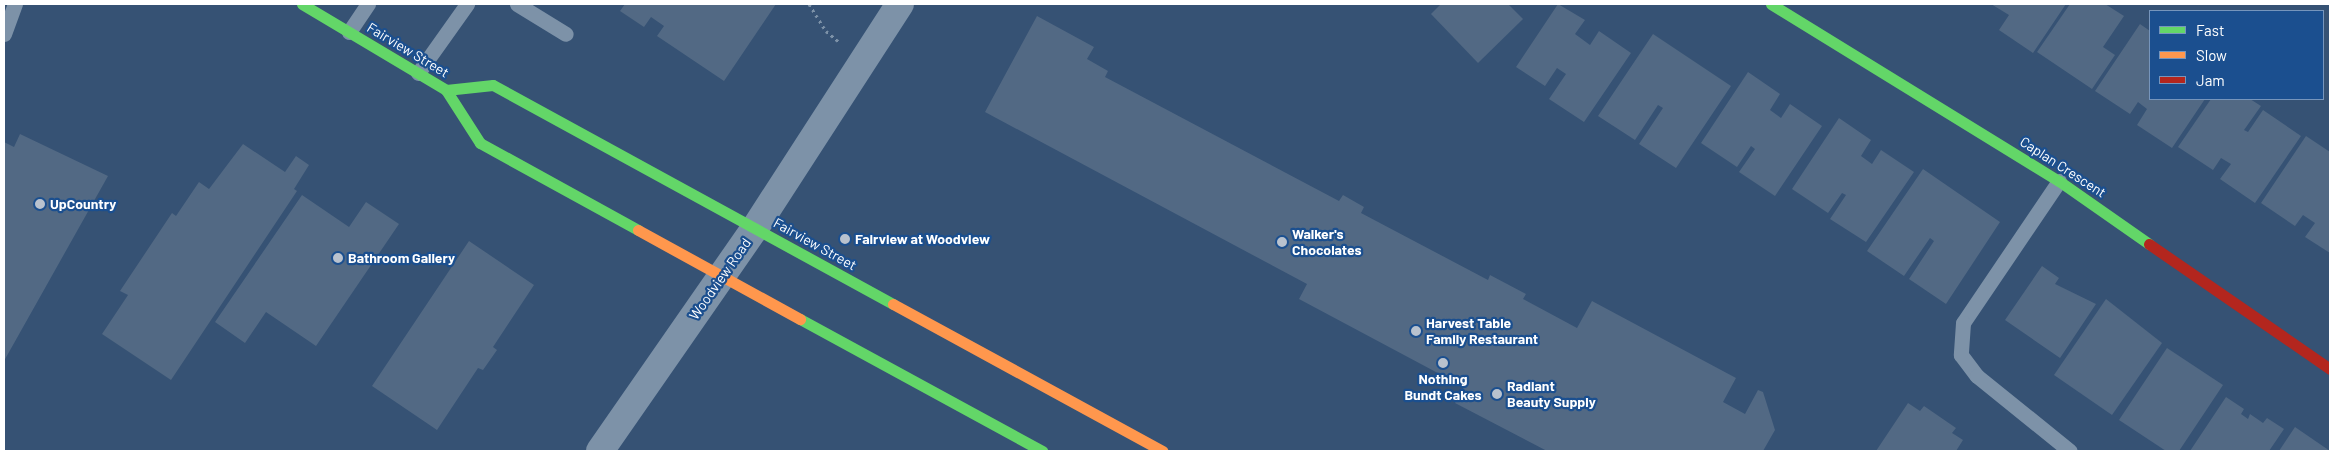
<!DOCTYPE html>
<style>
body{margin:0}
#map{position:relative;width:2334px;height:455px;overflow:hidden;background:#365274;font-family:Barlow,sans-serif}
div>[style]{position:absolute}
.building>*{inset:0;background:#526984}
.path>*{height:3px;margin-top:-1.5px;transform-origin:0;background:repeating-linear-gradient(90deg,#7d92a8 0 2.5px,transparent 0 6.5px)}
.lane>*{height:15px;margin:-7.5px;padding:0 7.5px;transform-origin:7.5px;border-radius:7.5px;background:#7d92a8}
.street>*{height:28px;margin:-14px;padding:0 14px;transform-origin:14px;border-radius:14px;background:#7d92a8}
.fast>*{height:11px;margin:-5.5px;padding:0 5.5px;transform-origin:5.5px;border-radius:5.5px;background:#63d668}
.slow>*{height:11px;margin:-5.5px;padding:0 5.5px;transform-origin:5.5px;border-radius:5.5px;background:#ff974d}
.jam>*{height:11px;margin:-5.5px;padding:0 5.5px;transform-origin:5.5px;border-radius:5.5px;background:#b3261e}
.dots>*{width:14px;height:14px;translate:-50% -50%;box-sizing:border-box;border:2px solid #1b4f8f;border-radius:50%}
span{translate:-50% -50%;white-space:nowrap;text-align:center;line-height:1.15;-webkit-text-stroke:4.5px #1b4f8f;paint-order:stroke}
.street-label{font-size:14px;color:#fff}
.poi-label{font-size:14px;color:#fff;font-weight:700}
.left{translate:0 -50%;text-align:left}
.frame{position:absolute;inset:0;border:5px solid #fff;pointer-events:none}
.legend{position:absolute;left:2149px;top:10px;width:175px;height:90px;box-sizing:border-box;background:#1b4f8f;border:1px solid #7695bc;margin:0;padding:6px 9px;list-style:none;font-size:15px;color:#fff}
.legend li{display:flex;align-items:center;gap:10px;height:25px}
.legend b{width:25px;border:1px solid #7695bc}
</style>
<div id="map">
<div class="building">
<i style="clip-path:polygon(625px 4px,776px 4px,724px 81px,657px 36px,664px 26px,651px 17px,644px 27px,620px 11px)"></i>
<i style="clip-path:polygon(1441px 4px,1508px 4px,1523px 19px,1478px 63px,1431px 14px)"></i>
<i style="clip-path:polygon(1558px 4px,1585px 20px,1575px 34px,1590px 45px,1599px 31px,1631px 53px,1584px 122px,1549px 99px,1566px 74px,1557px 68px,1545px 86px,1516px 67px)"></i>
<i style="clip-path:polygon(1991px 4px,2066px 4px,2033px 53px,1999px 30px,2009px 15px)"></i>
<i style="clip-path:polygon(2070px 4px,2105px 4px,2124px 16px,2103px 47px,2115px 55px,2092px 89px,2037px 52px)"></i>
<i style="clip-path:polygon(1037px 16px,1094px 47px,1087px 59px,1108px 71px,1105px 77px,1339px 201px,1343px 195px,1364px 207px,1361px 213px,1488px 280px,1490px 275px,1526px 294px,1523px 299px,1577px 328px,1592px 301px,1736px 378px,1723px 402px,1745px 414px,1758px 390px,1763px 392px,1775px 430px,1763px 451px,1547px 451px,1455px 403px,1464px 387px,1299px 299px,1307px 284px,985px 112px)"></i>
<i style="clip-path:polygon(2140px 24px,2150px 31px,2150px 99px,2205px 99px,2172px 148px,2137px 125px,2147px 109px,2138px 102px,2130px 114px,2095px 91px)"></i>
<i style="clip-path:polygon(1653px 34px,1731px 86px,1676px 168px,1639px 144px,1663px 108px,1658px 105px,1635px 140px,1598px 116px)"></i>
<i style="clip-path:polygon(1748px 72px,1780px 94px,1770px 110px,1781px 118px,1790px 104px,1822px 126px,1775px 196px,1739px 172px,1755px 149px,1751px 146px,1737px 167px,1701px 143px)"></i>
<i style="clip-path:polygon(2211px 99px,2250px 99px,2261px 106px,2244px 130px,2248px 132px,2263px 110px,2301px 136px,2255px 203px,2220px 179px,2231px 164px,2221px 158px,2213px 170px,2178px 147px)"></i>
<i style="clip-path:polygon(1839px 118px,1871px 140px,1861px 156px,1872px 164px,1881px 150px,1914px 172px,1866px 242px,1830px 219px,1846px 195px,1842px 193px,1828px 213px,1792px 189px)"></i>
<i style="clip-path:polygon(20px 134px,108px 176px,4px 361px,4px 142px,14px 147px)"></i>
<i style="clip-path:polygon(2306px 136px,2330px 152px,2330px 253px,2305px 237px,2315px 223px,2303px 215px,2295px 226px,2261px 203px)"></i>
<i style="clip-path:polygon(243px 144px,285px 172px,296px 156px,309px 165px,294px 189px,297px 191px,171px 380px,102px 334px,128px 295px,120px 291px,172px 213px,176px 216px,199px 182px,209px 189px)"></i>
<i style="clip-path:polygon(1923px 169px,2000px 222px,1946px 304px,1909px 279px,1934px 241px,1930px 238px,1904px 276px,1867px 251px)"></i>
<i style="clip-path:polygon(302px 195px,349px 227px,366px 202px,399px 224px,316px 346px,266px 312px,245px 343px,215px 322px)"></i>
<i style="clip-path:polygon(469px 241px,534px 285px,493px 347px,497px 350px,483px 370px,478px 368px,437px 430px,372px 386px)"></i>
<i style="clip-path:polygon(2042px 266px,2059px 278px,2055px 284px,2096px 304px,2060px 358px,2005px 320px)"></i>
<i style="clip-path:polygon(2106px 299px,2162px 343px,2112px 415px,2054px 375px)"></i>
<i style="clip-path:polygon(2167px 348px,2223px 385px,2179px 451px,2166px 451px,2119px 420px)"></i>
<i style="clip-path:polygon(2226px 397px,2244px 409px,2241px 414px,2248px 419px,2250px 414px,2263px 423px,2267px 418px,2284px 429px,2269px 451px,2190px 451px)"></i>
<i style="clip-path:polygon(1908px 403px,1920px 411px,1924px 406px,1956px 428px,1952px 433px,1963px 440px,1956px 451px,1876px 451px)"></i>
<i style="clip-path:polygon(2295px 427px,2330px 451px,2279px 451px)"></i>
</div>
<div class="path">
<i style="left:809px;top:4px;width:32px;rotate:58deg"></i>
<i style="left:826px;top:31px;width:17px;rotate:40deg"></i>
</div>
<div class="lane">
<i style="left:517px;top:4px;width:57px;rotate:31.5deg"></i>
<i style="left:349px;top:32px;width:34px;rotate:-56deg"></i>
<i style="left:4px;top:34px;width:32px;rotate:-70deg"></i>
<i style="left:418px;top:73px;width:85px;rotate:-54.6deg"></i>
<i style="left:2059px;top:181px;width:171px;rotate:124.1deg"></i>
<i style="left:1963px;top:323px;width:32px;rotate:94deg"></i>
<i style="left:1961px;top:355px;width:26px;rotate:53deg"></i>
<i style="left:1977px;top:376px;width:119px;rotate:38.9deg"></i>
</div>
<div class="street">
<i style="left:600px;top:451px;width:272px;rotate:-55.2deg"></i>
<i style="left:755px;top:228px;width:267px;rotate:-57.1deg"></i>
</div>
<div class="fast">
<i style="left:302px;top:4px;width:168px;rotate:30.8deg"></i>
<i style="left:446px;top:90px;width:63px;rotate:57.3deg"></i>
<i style="left:480px;top:143px;width:180px;rotate:28.8deg"></i>
<i style="left:1771px;top:4px;width:338px;rotate:31.6deg"></i>
<i style="left:2059px;top:181px;width:110px;rotate:35deg"></i>
<i style="left:446px;top:90px;width:47px;rotate:-6.1deg"></i>
<i style="left:493px;top:85px;width:456px;rotate:28.7deg"></i>
<i style="left:800px;top:319px;width:276px;rotate:28.6deg"></i>
</div>
<div class="slow">
<i style="left:638px;top:230px;width:185px;rotate:28.8deg"></i>
<i style="left:893px;top:304px;width:307px;rotate:28.6deg"></i>
</div>
<div class="jam">
<i style="left:2149px;top:244px;width:220px;rotate:34.6deg"></i>
</div>
<div class="dots">
<i style="left:40px;top:204px;background:#b9c2ce"></i>
<i style="left:845px;top:239px;background:#b9c2ce"></i>
<i style="left:1282px;top:242px;background:#b9c2ce"></i>
<i style="left:338px;top:258px;background:#b9c2ce"></i>
<i style="left:1416px;top:331px;background:#b9c2ce"></i>
<i style="left:1443px;top:363px;background:#b9c2ce"></i>
<i style="left:1497px;top:394px;background:#b9c2ce"></i>
</div>
<div class="street-label">
<span style="left:408px;top:50px;rotate:31deg">Fairview Street</span>
<span style="left:2063px;top:167px;rotate:33deg">Caplan Crescent</span>
<span style="left:815px;top:244px;rotate:29deg">Fairview Street</span>
<span style="left:720px;top:279px;rotate:-55deg">Woodview Road</span>
</div>
<div class="poi-label">
<span class="left" style="left:50px;top:204px">UpCountry</span>
<span class="left" style="left:1292px;top:242px">Walker's<br>Chocolates</span>
<span class="left" style="left:855px;top:239px">Fairview at Woodview</span>
<span class="left" style="left:348px;top:258px">Bathroom Gallery</span>
<span class="left" style="left:1426px;top:331px">Harvest Table<br>Family Restaurant</span>
<span style="left:1443px;top:387px">Nothing<br>Bundt Cakes</span>
<span class="left" style="left:1507px;top:394px">Radiant<br>Beauty Supply</span>
</div>
<div class="frame"></div>
<ul class="legend">
<li><b style="height:6px;background:#63d668"></b>Fast</li>
<li><b style="height:6px;background:#ff974d"></b>Slow</li>
<li><b style="height:6px;background:#b3261e"></b>Jam</li>
</ul>
</div>
